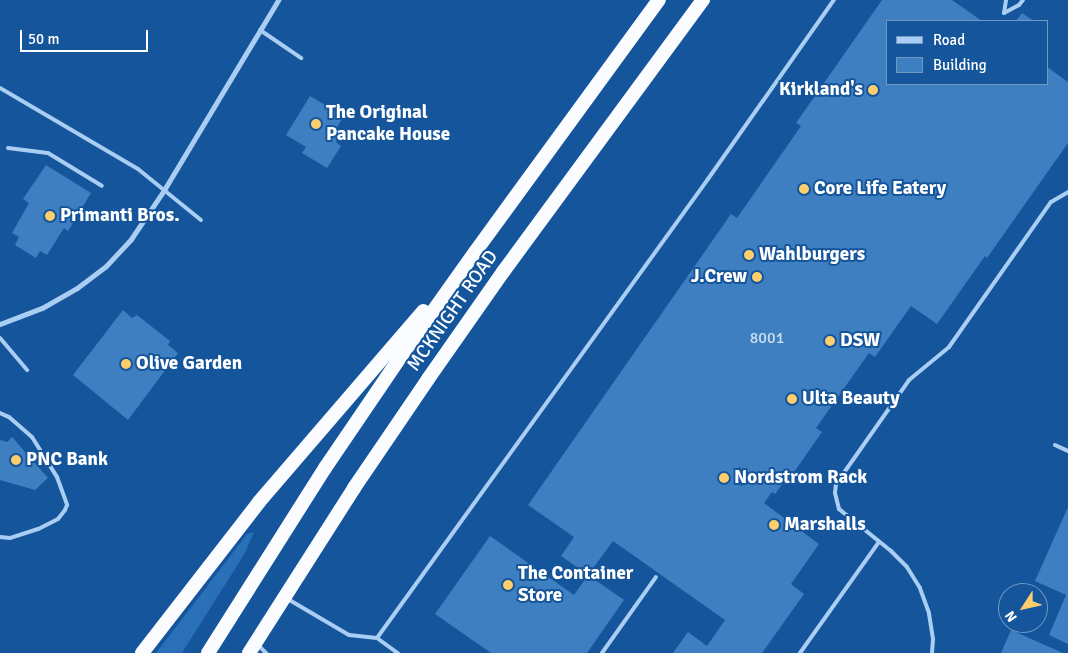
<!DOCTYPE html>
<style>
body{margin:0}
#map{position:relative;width:1068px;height:653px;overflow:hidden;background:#15559b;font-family:Signika,sans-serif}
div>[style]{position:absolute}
.green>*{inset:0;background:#2970b9}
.building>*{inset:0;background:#3e7fc1}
.service>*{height:4px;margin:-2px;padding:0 2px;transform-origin:2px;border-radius:2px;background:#aacef3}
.minor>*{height:5px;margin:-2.5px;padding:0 2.5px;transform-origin:2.5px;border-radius:2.5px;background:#aacef3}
.trunk>*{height:14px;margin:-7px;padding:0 7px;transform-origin:7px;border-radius:7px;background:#fafcff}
.dots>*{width:14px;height:14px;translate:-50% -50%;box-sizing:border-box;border:2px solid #15559b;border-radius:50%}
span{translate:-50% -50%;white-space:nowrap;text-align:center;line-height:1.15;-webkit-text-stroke:4px #15559b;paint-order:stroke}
.number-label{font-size:16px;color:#cfdff0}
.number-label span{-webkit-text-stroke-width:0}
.poi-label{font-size:19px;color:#fff;font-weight:700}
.right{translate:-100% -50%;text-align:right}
.left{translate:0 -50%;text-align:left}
.street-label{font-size:19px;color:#fff}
.legend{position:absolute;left:886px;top:20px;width:162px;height:65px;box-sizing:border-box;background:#15559b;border:1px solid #7399c3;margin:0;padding:6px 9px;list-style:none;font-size:15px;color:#fff}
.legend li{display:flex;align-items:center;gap:10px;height:25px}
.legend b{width:25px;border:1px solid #7399c3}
.north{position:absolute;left:998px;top:583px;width:50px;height:50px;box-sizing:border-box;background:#15559b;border:1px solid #7399c3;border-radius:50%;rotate:235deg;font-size:14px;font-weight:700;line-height:20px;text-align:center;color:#fff}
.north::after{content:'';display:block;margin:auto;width:18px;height:22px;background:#ffce6c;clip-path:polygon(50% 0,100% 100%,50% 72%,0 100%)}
.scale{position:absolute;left:20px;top:30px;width:128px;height:22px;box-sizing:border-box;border:2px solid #fff;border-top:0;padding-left:6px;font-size:15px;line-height:18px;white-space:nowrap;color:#fff;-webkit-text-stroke:4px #15559b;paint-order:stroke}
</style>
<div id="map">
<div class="green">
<i style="clip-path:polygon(254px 532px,245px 553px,182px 653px,156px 653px,247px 534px)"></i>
</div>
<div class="building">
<i style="clip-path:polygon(882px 0,952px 0,982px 21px,887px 21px,887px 84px,1047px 84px,1047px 67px,1068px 82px,1068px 143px,987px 258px,985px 256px,937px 324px,911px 306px,875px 357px,869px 353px,816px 428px,822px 432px,785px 485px,783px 483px,775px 494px,772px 492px,764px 503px,819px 544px,791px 584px,804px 594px,762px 653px,673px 653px,688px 632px,707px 646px,725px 620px,613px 541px,588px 575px,561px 556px,574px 537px,528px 505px,731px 214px,737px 218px,801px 126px,796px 123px)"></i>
<i style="clip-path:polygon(1022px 13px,1034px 21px,1016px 21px)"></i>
<i style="clip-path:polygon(310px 96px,344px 116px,334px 132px,339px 136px,336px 142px,341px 146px,327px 168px,302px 153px,306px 147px,286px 135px)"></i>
<i style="clip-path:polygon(46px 165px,91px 193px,68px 231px,64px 228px,47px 255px,40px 251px,36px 258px,15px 245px,19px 237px,12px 233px,29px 203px,23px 199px)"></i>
<i style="clip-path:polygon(123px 310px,132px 318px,137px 315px,170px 341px,168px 345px,178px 353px,128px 420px,73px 375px)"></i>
<i style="clip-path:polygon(12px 437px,48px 478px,35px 490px,0 480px,0 440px,7px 442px)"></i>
<i style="clip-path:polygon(1068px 507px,1068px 644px,1049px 635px,1066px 595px,1035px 581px)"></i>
<i style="clip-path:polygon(490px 536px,574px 595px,588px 575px,624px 600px,587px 653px,491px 653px,435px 614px)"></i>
<i style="clip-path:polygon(1011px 630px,1063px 653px,1001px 653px)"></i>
</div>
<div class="service">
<i style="left:1004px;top:13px;width:17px;rotate:-28deg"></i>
<i style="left:1019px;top:5px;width:6px;rotate:-51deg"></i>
<i style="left:1004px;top:13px;width:13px;rotate:-81deg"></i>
<i style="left:260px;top:30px;width:50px;rotate:34.3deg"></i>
<i style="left:0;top:88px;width:160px;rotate:30.4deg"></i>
<i style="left:138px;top:169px;width:81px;rotate:39deg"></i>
<i style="left:8px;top:148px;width:40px;rotate:7.1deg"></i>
<i style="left:48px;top:153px;width:63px;rotate:31.4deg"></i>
<i style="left:0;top:338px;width:42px;rotate:49.8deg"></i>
<i style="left:0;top:413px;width:10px;rotate:24deg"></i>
<i style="left:9px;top:417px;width:30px;rotate:41deg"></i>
<i style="left:32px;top:437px;width:47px;rotate:58deg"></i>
<i style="left:57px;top:477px;width:30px;rotate:70deg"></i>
<i style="left:67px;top:505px;width:5px;rotate:112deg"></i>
<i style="left:65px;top:510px;width:11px;rotate:128deg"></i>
<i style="left:58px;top:519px;width:22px;rotate:153deg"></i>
<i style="left:38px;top:529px;width:29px;rotate:162deg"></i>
<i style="left:10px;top:538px;width:10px;rotate:-174deg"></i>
<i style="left:1055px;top:445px;width:14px;rotate:25deg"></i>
<i style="left:286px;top:598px;width:73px;rotate:30.4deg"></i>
<i style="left:349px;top:635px;width:28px;rotate:6deg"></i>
<i style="left:377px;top:638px;width:26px;rotate:36deg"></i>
<i style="left:377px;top:638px;width:566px;rotate:-54.2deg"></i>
<i style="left:708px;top:179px;width:219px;rotate:-54.9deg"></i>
<i style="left:257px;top:644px;width:13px;rotate:45deg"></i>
<i style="left:602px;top:653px;width:93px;rotate:-54.6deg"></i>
<i style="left:800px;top:653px;width:136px;rotate:-54.6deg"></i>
<i style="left:932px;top:653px;width:14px;rotate:-86deg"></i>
<i style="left:933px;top:639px;width:26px;rotate:-99deg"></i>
<i style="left:929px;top:613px;width:27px;rotate:-110deg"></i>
<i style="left:920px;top:588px;width:25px;rotate:-122deg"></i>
<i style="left:907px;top:567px;width:23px;rotate:-135deg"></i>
<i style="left:891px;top:551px;width:67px;rotate:-141.1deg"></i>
<i style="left:839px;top:509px;width:16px;rotate:-104deg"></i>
<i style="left:835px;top:493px;width:9px;rotate:-84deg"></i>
<i style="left:836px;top:484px;width:127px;rotate:-54.9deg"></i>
<i style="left:909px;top:380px;width:52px;rotate:-39.5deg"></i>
<i style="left:949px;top:347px;width:177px;rotate:-54.9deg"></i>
<i style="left:1051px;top:202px;width:20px;rotate:-30deg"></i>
</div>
<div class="minor">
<i style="left:0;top:324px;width:45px;rotate:-20.9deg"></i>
<i style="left:42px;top:308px;width:40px;rotate:-29.7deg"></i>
<i style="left:77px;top:288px;width:36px;rotate:-37deg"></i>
<i style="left:106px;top:266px;width:37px;rotate:-47deg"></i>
<i style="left:131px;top:239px;width:59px;rotate:-56deg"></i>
<i style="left:164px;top:190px;width:222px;rotate:-59deg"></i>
</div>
<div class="trunk">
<i style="left:142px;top:653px;width:191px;rotate:-52.2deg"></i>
<i style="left:259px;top:502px;width:252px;rotate:-49.3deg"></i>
<i style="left:208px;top:653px;width:219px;rotate:-57.7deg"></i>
<i style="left:325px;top:468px;width:132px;rotate:-55.8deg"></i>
<i style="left:399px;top:359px;width:131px;rotate:-54.6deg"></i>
<i style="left:475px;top:252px;width:312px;rotate:-53.9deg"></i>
<i style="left:249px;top:653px;width:196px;rotate:-57.5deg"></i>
<i style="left:354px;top:488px;width:132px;rotate:-55.8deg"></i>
<i style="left:428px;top:379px;width:131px;rotate:-55deg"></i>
<i style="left:503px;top:272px;width:338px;rotate:-53.7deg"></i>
</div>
<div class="dots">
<i style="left:873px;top:90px;background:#ffce6c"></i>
<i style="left:316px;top:124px;background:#ffce6c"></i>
<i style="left:804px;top:189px;background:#ffce6c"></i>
<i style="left:50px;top:216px;background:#ffce6c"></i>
<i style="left:749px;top:255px;background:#ffce6c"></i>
<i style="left:757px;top:277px;background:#ffce6c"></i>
<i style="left:830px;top:341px;background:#ffce6c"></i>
<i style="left:126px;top:364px;background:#ffce6c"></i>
<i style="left:792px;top:399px;background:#ffce6c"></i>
<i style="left:16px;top:460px;background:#ffce6c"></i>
<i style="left:724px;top:478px;background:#ffce6c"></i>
<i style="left:774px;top:525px;background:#ffce6c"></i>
<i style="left:508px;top:585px;background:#ffce6c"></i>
</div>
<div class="number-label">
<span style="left:767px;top:338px">8001</span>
</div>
<div class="poi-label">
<span class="right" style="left:863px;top:90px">Kirkland's</span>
<span class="left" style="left:326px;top:124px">The Original<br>Pancake House</span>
<span class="left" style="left:814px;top:189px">Core Life Eatery</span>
<span class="left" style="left:60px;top:216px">Primanti Bros.</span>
<span class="left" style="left:759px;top:255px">Wahlburgers</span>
<span class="right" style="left:747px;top:277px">J.Crew</span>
<span class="left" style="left:840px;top:341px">DSW</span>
<span class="left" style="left:136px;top:364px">Olive Garden</span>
<span class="left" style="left:802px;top:399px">Ulta Beauty</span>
<span class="left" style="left:26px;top:460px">PNC Bank</span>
<span class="left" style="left:734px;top:478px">Nordstrom Rack</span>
<span class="left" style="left:784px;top:525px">Marshalls</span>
<span class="left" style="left:518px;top:585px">The Container<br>Store</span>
</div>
<div class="street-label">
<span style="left:453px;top:311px;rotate:-55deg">MCKNIGHT ROAD</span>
</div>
<ul class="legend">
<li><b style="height:6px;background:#aacef3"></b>Road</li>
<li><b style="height:14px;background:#3e7fc1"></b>Building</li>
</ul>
<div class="north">N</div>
<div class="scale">50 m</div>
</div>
